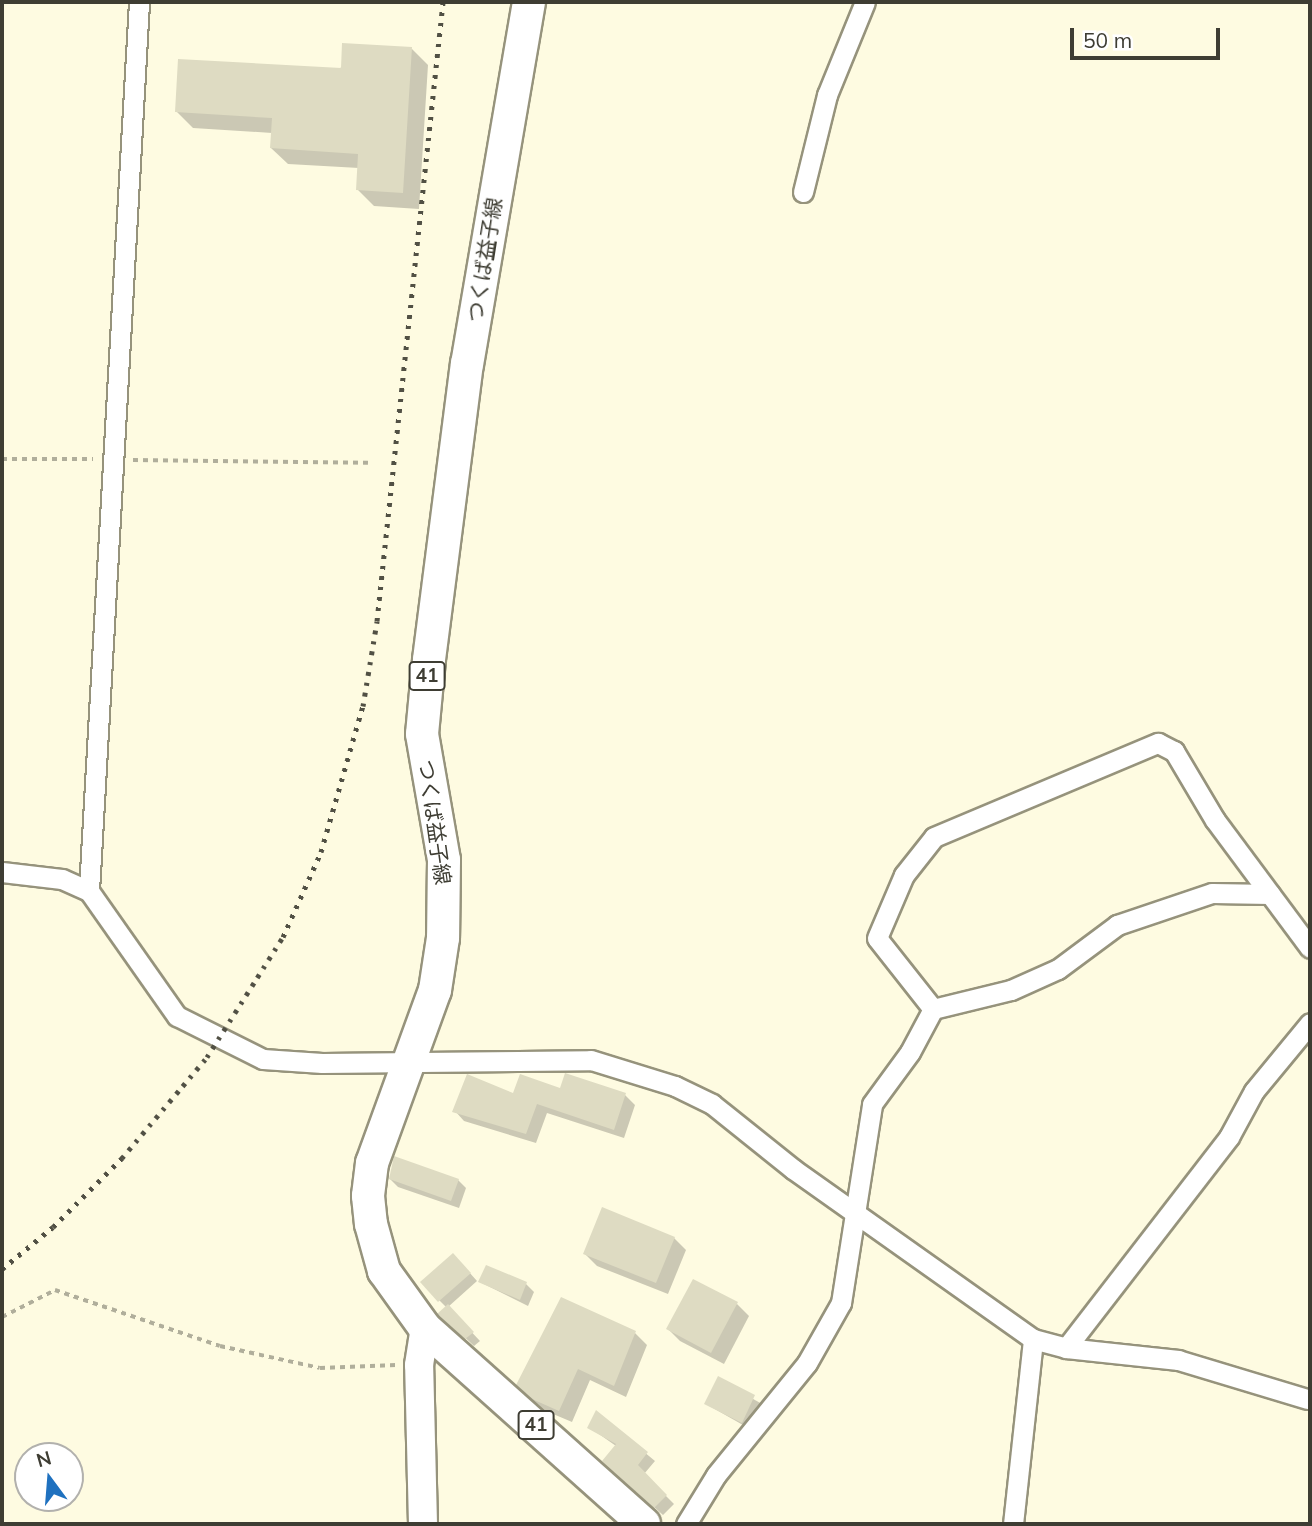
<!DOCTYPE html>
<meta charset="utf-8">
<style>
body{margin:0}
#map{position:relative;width:1312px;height:1526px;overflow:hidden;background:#fefbe1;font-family:Mulish,"Noto Sans JP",sans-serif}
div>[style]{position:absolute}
.shadow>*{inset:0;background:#0003}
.building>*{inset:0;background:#dedbc2}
.path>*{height:3.5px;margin-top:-1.75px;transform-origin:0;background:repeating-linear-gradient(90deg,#b0ae9b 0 5px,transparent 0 10px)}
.roads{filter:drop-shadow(2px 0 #96937c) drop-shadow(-2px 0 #96937c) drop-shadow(0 2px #96937c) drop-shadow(0 -2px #96937c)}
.street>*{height:19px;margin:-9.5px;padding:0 9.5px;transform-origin:9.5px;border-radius:9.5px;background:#fff}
.secondary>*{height:28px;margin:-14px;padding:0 14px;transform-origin:14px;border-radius:14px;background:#fff}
.primary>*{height:32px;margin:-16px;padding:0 16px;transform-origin:16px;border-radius:16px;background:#fff}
.rail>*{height:5px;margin-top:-2.5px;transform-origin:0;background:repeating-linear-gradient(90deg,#515044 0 3.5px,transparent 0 10.5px)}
span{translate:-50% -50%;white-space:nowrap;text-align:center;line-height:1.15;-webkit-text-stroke:6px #fff;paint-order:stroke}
.shield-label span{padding:2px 5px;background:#fff;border:2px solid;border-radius:5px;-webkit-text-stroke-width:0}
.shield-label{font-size:19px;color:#3e3d33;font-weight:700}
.street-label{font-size:21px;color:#3e3d33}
.frame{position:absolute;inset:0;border:4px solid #3e3d33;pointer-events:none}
.north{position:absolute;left:14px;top:1442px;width:70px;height:70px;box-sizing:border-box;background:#fff;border:2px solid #b2b1ad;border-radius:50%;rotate:344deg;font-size:19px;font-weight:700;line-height:28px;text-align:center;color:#3e3d33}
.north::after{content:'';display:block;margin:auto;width:24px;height:32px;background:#1f71bf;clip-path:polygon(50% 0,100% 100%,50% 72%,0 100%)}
.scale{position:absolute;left:1070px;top:28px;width:150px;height:32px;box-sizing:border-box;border:4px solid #3e3d33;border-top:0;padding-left:9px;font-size:21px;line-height:24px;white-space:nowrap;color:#3e3d33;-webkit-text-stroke:5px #fff;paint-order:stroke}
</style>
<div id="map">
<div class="shadow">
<i style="clip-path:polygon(412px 49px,428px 65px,419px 209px,374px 206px,358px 190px,359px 168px,288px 164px,271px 148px,272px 133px,193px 128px,176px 111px)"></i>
<i style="clip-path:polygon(561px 1090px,625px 1095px,635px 1105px,624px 1138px,547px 1113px,536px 1143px,464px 1121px,455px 1111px,514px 1095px)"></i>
<i style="clip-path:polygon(390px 1179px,458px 1180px,466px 1188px,459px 1208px,398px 1187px)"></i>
<i style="clip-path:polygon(674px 1238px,686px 1250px,668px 1294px,597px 1266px,585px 1254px)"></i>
<i style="clip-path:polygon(461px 1263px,477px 1281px,448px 1307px,480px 1341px,474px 1346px,440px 1314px,447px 1308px,439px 1300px)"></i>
<i style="clip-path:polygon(480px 1282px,526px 1284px,534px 1292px,528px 1306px)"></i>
<i style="clip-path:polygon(737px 1304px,749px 1316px,724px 1364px,680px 1341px,668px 1329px)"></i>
<i style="clip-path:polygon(635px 1333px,647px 1345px,626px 1397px,590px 1380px,572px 1422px,546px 1411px,530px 1397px)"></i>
<i style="clip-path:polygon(718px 1379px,762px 1404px,750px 1429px,706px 1404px)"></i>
<i style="clip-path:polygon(597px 1413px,655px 1461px,644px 1474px,674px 1504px,663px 1515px,612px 1469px,616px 1446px,589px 1427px)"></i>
</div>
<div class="building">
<i style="clip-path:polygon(342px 43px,412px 47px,403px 193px,356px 190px,358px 154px,270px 148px,272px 118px,175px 112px,178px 59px,341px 68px)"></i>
<i style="clip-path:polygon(565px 1073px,626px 1093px,614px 1130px,537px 1104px,526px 1134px,452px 1112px,467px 1074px,513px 1093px,520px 1074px,560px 1088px)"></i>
<i style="clip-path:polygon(394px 1156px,459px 1179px,451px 1201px,389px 1179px)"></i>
<i style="clip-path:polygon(602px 1207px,675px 1237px,656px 1283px,583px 1254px)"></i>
<i style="clip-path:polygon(453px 1253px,471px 1273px,438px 1302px,420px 1282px)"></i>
<i style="clip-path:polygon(486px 1265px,527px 1282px,520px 1300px,478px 1282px)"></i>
<i style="clip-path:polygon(693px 1279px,738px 1302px,711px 1353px,666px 1329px)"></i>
<i style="clip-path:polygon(561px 1297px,636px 1331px,614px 1386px,578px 1369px,559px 1411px,532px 1399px,516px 1385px)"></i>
<i style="clip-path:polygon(448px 1304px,474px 1332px,465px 1339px,437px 1314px)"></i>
<i style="clip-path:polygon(718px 1376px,755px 1395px,742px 1423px,704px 1404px)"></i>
<i style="clip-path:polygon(596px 1410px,648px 1452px,638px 1465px,667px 1495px,654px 1508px,602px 1461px,616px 1444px,587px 1428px)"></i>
</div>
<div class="path">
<i style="left:2px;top:459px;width:91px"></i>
<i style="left:133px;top:460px;width:235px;rotate:0.7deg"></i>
<i style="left:2px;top:1317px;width:59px;rotate:-27deg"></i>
<i style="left:55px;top:1290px;width:174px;rotate:18.7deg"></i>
<i style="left:220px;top:1346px;width:102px;rotate:12.4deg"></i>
<i style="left:320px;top:1368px;width:76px;rotate:-2.3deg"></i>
</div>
<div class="roads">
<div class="street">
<i style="left:139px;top:2px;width:890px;rotate:93.22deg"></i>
<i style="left:89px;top:891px;width:153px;rotate:54.9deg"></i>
<i style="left:177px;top:1016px;width:96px;rotate:26.6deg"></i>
<i style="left:263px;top:1059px;width:59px;rotate:3.9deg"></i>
<i style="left:322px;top:1063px;width:269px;rotate:-0.6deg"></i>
<i style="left:591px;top:1060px;width:88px;rotate:17.2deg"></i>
<i style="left:675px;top:1086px;width:41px;rotate:25.9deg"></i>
<i style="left:712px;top:1104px;width:104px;rotate:38.7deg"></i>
<i style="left:793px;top:1169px;width:294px;rotate:35.3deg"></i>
<i style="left:1033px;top:1339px;width:34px;rotate:15deg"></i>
<i style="left:1066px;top:1348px;width:113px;rotate:6.1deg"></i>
<i style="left:1178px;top:1360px;width:135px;rotate:16.8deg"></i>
<i style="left:803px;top:192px;width:100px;rotate:-76.1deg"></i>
<i style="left:827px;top:95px;width:100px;rotate:-67.8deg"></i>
<i style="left:2px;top:872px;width:60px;rotate:6.7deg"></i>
<i style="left:62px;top:879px;width:30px;rotate:24deg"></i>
<i style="left:933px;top:1009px;width:90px;rotate:-128.3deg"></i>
<i style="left:877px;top:938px;width:69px;rotate:-66.8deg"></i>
<i style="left:904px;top:875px;width:48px;rotate:-51.7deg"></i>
<i style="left:934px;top:837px;width:243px;rotate:-22.8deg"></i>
<i style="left:1158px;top:743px;width:18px;rotate:27deg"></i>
<i style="left:1174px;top:751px;width:80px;rotate:59.3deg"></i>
<i style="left:1215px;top:820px;width:159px;rotate:53.4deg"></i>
<i style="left:1066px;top:1348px;width:267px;rotate:-52.3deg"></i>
<i style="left:1229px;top:1137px;width:52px;rotate:-61.5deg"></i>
<i style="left:1254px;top:1091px;width:88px;rotate:-50.5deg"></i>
<i style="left:686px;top:1524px;width:57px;rotate:-58.5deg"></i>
<i style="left:716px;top:1475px;width:144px;rotate:-50.9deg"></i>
<i style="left:807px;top:1363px;width:69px;rotate:-60.5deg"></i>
<i style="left:841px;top:1303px;width:201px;rotate:-81.1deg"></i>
<i style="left:872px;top:1104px;width:64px;rotate:-53.8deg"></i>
<i style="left:910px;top:1052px;width:49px;rotate:-61.9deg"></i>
<i style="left:933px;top:1009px;width:80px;rotate:-13.7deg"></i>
<i style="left:1011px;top:990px;width:51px;rotate:-24.1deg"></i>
<i style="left:1058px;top:969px;width:74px;rotate:-36.7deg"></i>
<i style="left:1117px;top:925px;width:100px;rotate:-18.6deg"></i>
<i style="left:1212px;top:893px;width:58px;rotate:1deg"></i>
<i style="left:1013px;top:1524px;width:186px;rotate:-83.8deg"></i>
</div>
<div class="secondary">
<i style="left:423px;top:1524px;width:159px;rotate:-91.4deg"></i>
<i style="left:419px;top:1365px;width:37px;rotate:-81deg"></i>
</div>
<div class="primary">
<i style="left:529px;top:2px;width:366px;rotate:99.7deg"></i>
<i style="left:467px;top:363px;width:299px;rotate:97.3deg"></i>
<i style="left:429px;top:660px;width:74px;rotate:95.4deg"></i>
<i style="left:422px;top:734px;width:128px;rotate:80.1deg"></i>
<i style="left:444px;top:860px;width:78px;rotate:90.7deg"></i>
<i style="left:443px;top:938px;width:53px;rotate:98.7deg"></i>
<i style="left:435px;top:990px;width:184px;rotate:110deg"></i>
<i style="left:372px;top:1163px;width:33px;rotate:97deg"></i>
<i style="left:368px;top:1196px;width:28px;rotate:84deg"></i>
<i style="left:371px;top:1224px;width:49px;rotate:74.5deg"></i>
<i style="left:384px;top:1271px;width:70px;rotate:54.3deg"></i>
<i style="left:425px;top:1328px;width:294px;rotate:41.8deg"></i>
</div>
</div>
<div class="rail">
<i style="left:2px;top:1269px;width:66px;rotate:-39.5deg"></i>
<i style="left:53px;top:1227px;width:98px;rotate:-45deg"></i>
<i style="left:122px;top:1158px;width:132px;rotate:-49.9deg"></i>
<i style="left:207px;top:1057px;width:142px;rotate:-57.7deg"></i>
<i style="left:283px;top:937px;width:93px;rotate:-65.9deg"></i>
<i style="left:321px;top:852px;width:152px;rotate:-74deg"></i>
<i style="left:363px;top:706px;width:86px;rotate:-80.6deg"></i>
<i style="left:377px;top:621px;width:623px;rotate:-83.91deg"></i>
</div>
<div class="shield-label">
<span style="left:427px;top:676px">41</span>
<span style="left:536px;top:1425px">41</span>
</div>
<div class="street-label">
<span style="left:484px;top:260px;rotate:-81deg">つくば益子線</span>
<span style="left:435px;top:822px;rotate:82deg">つくば益子線</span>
</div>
<div class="frame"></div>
<div class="north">N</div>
<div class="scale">50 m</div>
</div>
